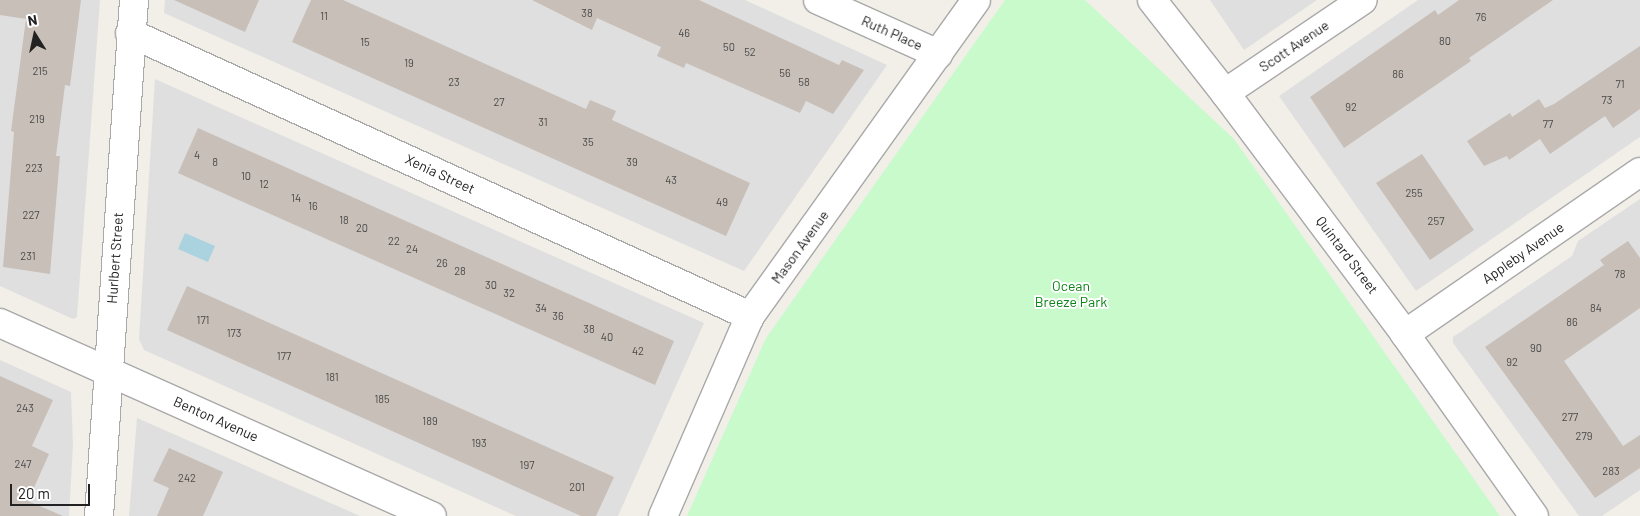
<!DOCTYPE html>
<style>
body{margin:0}
#map{position:relative;width:1640px;height:516px;overflow:hidden;background:#f2efe9;font-family:Barlow,sans-serif}
div>[style]{position:absolute}
.residential>*{inset:0;background:#e0dfdf}
.park>*{inset:0;background:#c8facc}
.water>*{inset:0;background:#aad3df}
.building>*{inset:0;background:#c7bfb8}
.roads{filter:drop-shadow(1px 0 #a9a9a9) drop-shadow(-1px 0 #a9a9a9) drop-shadow(0 1px #a9a9a9) drop-shadow(0 -1px #a9a9a9)}
.minor>*{height:28px;margin:-14px;padding:0 14px;transform-origin:14px;border-radius:14px;background:#fff}
span{translate:-50% -50%;white-space:nowrap;text-align:center;line-height:1.15;-webkit-text-stroke:4px #fff;paint-order:stroke}
.number-label{font-size:11px;color:#4b4948}
.number-label span{-webkit-text-stroke-width:0}
.street-label{font-size:14px;color:#222}
.park-label{font-size:14px;color:#0c8416}
.north{position:absolute;left:10px;top:10px;width:50px;height:50px;-webkit-text-stroke:4px #fff;paint-order:stroke;rotate:350deg;font-size:14px;font-weight:700;line-height:20px;text-align:center;color:#222}
.north::after{content:'';display:block;margin:auto;width:18px;height:22px;background:#222;clip-path:polygon(50% 0,100% 100%,50% 72%,0 100%)}
.scale{position:absolute;left:10px;top:484px;width:80px;height:22px;box-sizing:border-box;border:2px solid #222;border-top:0;padding-left:6px;font-size:15px;line-height:18px;white-space:nowrap;color:#222;-webkit-text-stroke:4px #fff;paint-order:stroke}
</style>
<div id="map">
<div class="residential">
<i style="clip-path:polygon(0 0,100px 0,77px 317px,73px 319px,0 286px)"></i>
<i style="clip-path:polygon(165px 0,745px 0,887px 65px,744px 271px,164px 13px)"></i>
<i style="clip-path:polygon(1210px 0,1317px 0,1244px 50px)"></i>
<i style="clip-path:polygon(1418px 0,1640px 0,1640px 137px,1416px 291px,1279px 96px)"></i>
<i style="clip-path:polygon(155px 79px,704px 323px,618px 516px,516px 516px,144px 350px,139px 339px)"></i>
<i style="clip-path:polygon(1640px 199px,1640px 490px,1602px 516px,1579px 516px,1453px 343px,1453px 337px,1572px 256px,1578px 241px)"></i>
<i style="clip-path:polygon(0 360px,71px 392px,73px 445px,69px 516px,0 516px)"></i>
<i style="clip-path:polygon(137px 418px,360px 516px,129px 516px)"></i>
</div>
<div class="park">
<i style="clip-path:polygon(1005px 0,1085px 0,1234px 139px,1500px 516px,687px 516px,766px 338px)"></i>
</div>
<div class="water">
<i style="clip-path:polygon(185px 233px,215px 246px,208px 262px,178px 249px)"></i>
</div>
<div class="building">
<i style="clip-path:polygon(0 0,81px 0,70px 86px,65px 85px,56px 156px,60px 156px,50px 274px,3px 267px,14px 132px,11px 131px,26px 19px,0 15px)"></i>
<i style="clip-path:polygon(174px 0,259px 0,245px 32px)"></i>
<i style="clip-path:polygon(311px 0,343px 0,586px 109px,590px 100px,616px 111px,612px 120px,750px 183px,726px 236px,292px 42px)"></i>
<i style="clip-path:polygon(532px 0,699px 0,839px 65px,842px 60px,864px 70px,833px 114px,806px 101px,800px 113px,686px 63px,684px 68px,657px 56px,661px 47px,597px 18px,592px 30px)"></i>
<i style="clip-path:polygon(1459px 0,1553px 0,1469px 58px,1471px 61px,1344px 148px,1310px 97px,1435px 10px,1438px 15px)"></i>
<i style="clip-path:polygon(1640px 46px,1640px 109px,1613px 128px,1605px 116px,1550px 154px,1540px 139px,1509px 160px,1507px 156px,1484px 166px,1467px 141px,1510px 113px,1512px 117px,1539px 99px,1545px 108px,1554px 104px)"></i>
<i style="clip-path:polygon(198px 128px,674px 341px,655px 385px,178px 173px)"></i>
<i style="clip-path:polygon(1422px 154px,1474px 230px,1430px 260px,1376px 183px)"></i>
<i style="clip-path:polygon(1628px 241px,1640px 258px,1640px 308px,1564px 361px,1623px 446px,1640px 435px,1640px 468px,1595px 498px,1485px 347px,1604px 265px,1600px 260px)"></i>
<i style="clip-path:polygon(187px 286px,614px 477px,596px 516px,581px 516px,167px 330px)"></i>
<i style="clip-path:polygon(0 376px,53px 400px,32px 446px,49px 454px,28px 501px,63px 516px,0 516px)"></i>
<i style="clip-path:polygon(169px 448px,223px 472px,203px 516px,157px 516px,169px 488px,153px 481px)"></i>
</div>
<div class="roads">
<div class="minor">
<i style="left:818px;top:0;width:132px;rotate:24.2deg"></i>
<i style="left:1152px;top:0;width:118px;rotate:51.9deg"></i>
<i style="left:1225px;top:93px;width:301px;rotate:53.2deg"></i>
<i style="left:1405px;top:334px;width:223px;rotate:54.7deg"></i>
<i style="left:130px;top:33px;width:682px;rotate:24.53deg"></i>
<i style="left:1225px;top:93px;width:166px;rotate:-34deg"></i>
<i style="left:0;top:323px;width:473px;rotate:24.1deg"></i>
<i style="left:1405px;top:334px;width:285px;rotate:-34.6deg"></i>
<i style="left:99px;top:516px;width:517px;rotate:-86.12deg"></i>
<i style="left:663px;top:516px;width:218px;rotate:-66.5deg"></i>
<i style="left:750px;top:316px;width:388px;rotate:-54.4deg"></i>
</div>
</div>
<div class="number-label">
<span style="left:587px;top:13px">38</span>
<span style="left:324px;top:16px">11</span>
<span style="left:1481px;top:17px">76</span>
<span style="left:684px;top:33px">46</span>
<span style="left:1445px;top:41px">80</span>
<span style="left:365px;top:42px">15</span>
<span style="left:729px;top:47px">50</span>
<span style="left:750px;top:52px">52</span>
<span style="left:409px;top:63px">19</span>
<span style="left:40px;top:71px">215</span>
<span style="left:785px;top:73px">56</span>
<span style="left:1398px;top:74px">86</span>
<span style="left:454px;top:82px">23</span>
<span style="left:804px;top:82px">58</span>
<span style="left:1620px;top:84px">71</span>
<span style="left:1607px;top:100px">73</span>
<span style="left:499px;top:102px">27</span>
<span style="left:1351px;top:107px">92</span>
<span style="left:37px;top:119px">219</span>
<span style="left:543px;top:122px">31</span>
<span style="left:1548px;top:124px">77</span>
<span style="left:588px;top:142px">35</span>
<span style="left:197px;top:155px">4</span>
<span style="left:215px;top:162px">8</span>
<span style="left:632px;top:162px">39</span>
<span style="left:34px;top:168px">223</span>
<span style="left:246px;top:176px">10</span>
<span style="left:671px;top:180px">43</span>
<span style="left:264px;top:184px">12</span>
<span style="left:1414px;top:193px">255</span>
<span style="left:296px;top:198px">14</span>
<span style="left:722px;top:202px">49</span>
<span style="left:313px;top:206px">16</span>
<span style="left:31px;top:215px">227</span>
<span style="left:344px;top:220px">18</span>
<span style="left:1436px;top:221px">257</span>
<span style="left:362px;top:228px">20</span>
<span style="left:394px;top:241px">22</span>
<span style="left:412px;top:249px">24</span>
<span style="left:28px;top:256px">231</span>
<span style="left:442px;top:263px">26</span>
<span style="left:460px;top:271px">28</span>
<span style="left:1620px;top:274px">78</span>
<span style="left:491px;top:285px">30</span>
<span style="left:509px;top:293px">32</span>
<span style="left:541px;top:308px">34</span>
<span style="left:1596px;top:308px">84</span>
<span style="left:558px;top:316px">36</span>
<span style="left:203px;top:320px">171</span>
<span style="left:1572px;top:322px">86</span>
<span style="left:589px;top:329px">38</span>
<span style="left:234px;top:333px">173</span>
<span style="left:607px;top:337px">40</span>
<span style="left:1536px;top:348px">90</span>
<span style="left:638px;top:351px">42</span>
<span style="left:284px;top:356px">177</span>
<span style="left:1512px;top:362px">92</span>
<span style="left:332px;top:377px">181</span>
<span style="left:382px;top:399px">185</span>
<span style="left:25px;top:408px">243</span>
<span style="left:1570px;top:417px">277</span>
<span style="left:430px;top:421px">189</span>
<span style="left:1584px;top:436px">279</span>
<span style="left:479px;top:443px">193</span>
<span style="left:23px;top:464px">247</span>
<span style="left:527px;top:465px">197</span>
<span style="left:1611px;top:471px">283</span>
<span style="left:187px;top:478px">242</span>
<span style="left:577px;top:487px">201</span>
</div>
<div class="street-label">
<span style="left:892px;top:33px;rotate:24deg">Ruth Place</span>
<span style="left:1294px;top:46px;rotate:-34deg">Scott Avenue</span>
<span style="left:440px;top:174px;rotate:25deg">Xenia Street</span>
<span style="left:800px;top:247px;rotate:-54deg">Mason Avenue</span>
<span style="left:1523px;top:253px;rotate:-35deg">Appleby Avenue</span>
<span style="left:1347px;top:255px;rotate:53deg">Quintard Street</span>
<span style="left:115px;top:258px;rotate:-86deg">Hurlbert Street</span>
<span style="left:216px;top:419px;rotate:24deg">Benton Avenue</span>
</div>
<div class="park-label">
<span style="left:1071px;top:294px">Ocean<br>Breeze Park</span>
</div>
<div class="north">N</div>
<div class="scale">20 m</div>
</div>
